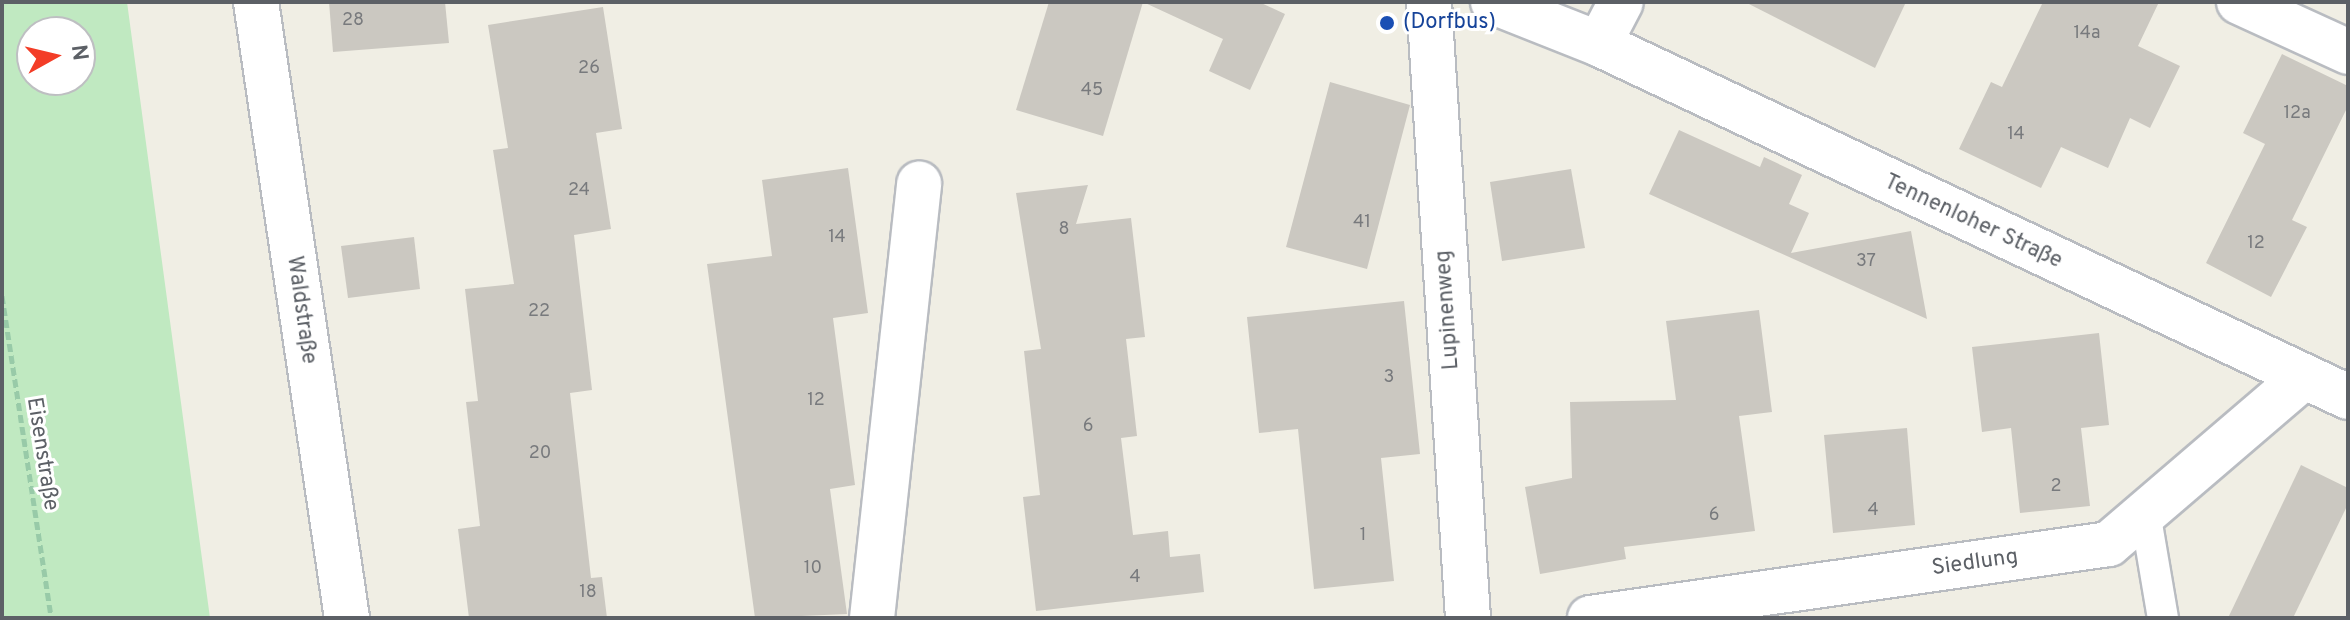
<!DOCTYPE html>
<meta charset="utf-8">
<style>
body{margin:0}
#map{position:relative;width:2350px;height:620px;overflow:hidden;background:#f0eee4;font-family:Overpass,sans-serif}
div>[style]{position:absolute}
.green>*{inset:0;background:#c0e9c1}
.building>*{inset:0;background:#cbc8c1}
.path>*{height:5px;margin-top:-2.5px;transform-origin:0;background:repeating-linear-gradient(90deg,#98caa8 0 8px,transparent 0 12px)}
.roads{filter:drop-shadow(2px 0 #b9bcc1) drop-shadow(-2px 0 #b9bcc1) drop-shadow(0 2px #b9bcc1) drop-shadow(0 -2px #b9bcc1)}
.service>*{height:30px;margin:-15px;padding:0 15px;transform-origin:15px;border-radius:15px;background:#fff}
.minor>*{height:44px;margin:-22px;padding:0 22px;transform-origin:22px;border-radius:22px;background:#fff}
.dots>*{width:22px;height:22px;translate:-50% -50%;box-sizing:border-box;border:4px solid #fff;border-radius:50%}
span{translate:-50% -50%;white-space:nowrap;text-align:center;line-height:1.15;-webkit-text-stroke:6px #fff;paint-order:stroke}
.number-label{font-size:18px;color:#787a7d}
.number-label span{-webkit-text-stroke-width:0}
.transit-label{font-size:22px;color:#164399}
.left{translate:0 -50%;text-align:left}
.street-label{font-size:22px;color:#5c6066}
.frame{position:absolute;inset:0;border:4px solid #5c6066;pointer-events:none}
.north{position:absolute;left:16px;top:16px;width:80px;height:80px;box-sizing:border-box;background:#fff;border:2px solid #bebfc2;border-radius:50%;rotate:82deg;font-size:22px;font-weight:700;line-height:32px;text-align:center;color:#5c6066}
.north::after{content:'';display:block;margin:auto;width:28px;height:36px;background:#f33d27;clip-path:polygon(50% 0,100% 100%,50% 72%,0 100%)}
</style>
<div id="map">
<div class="green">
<i style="clip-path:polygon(evenodd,2px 2px,127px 2px,210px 618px,2px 618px,2px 2px,32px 32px,80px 32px,80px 80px,32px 80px,32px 32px)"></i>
</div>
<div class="building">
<i style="clip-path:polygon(329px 2px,445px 2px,449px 43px,333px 52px)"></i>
<i style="clip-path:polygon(1049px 2px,1143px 2px,1103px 136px,1016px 110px)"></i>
<i style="clip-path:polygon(1143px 2px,1259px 2px,1285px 14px,1250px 90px,1209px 71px,1223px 39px)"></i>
<i style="clip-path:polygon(1745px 2px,1906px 2px,1875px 68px)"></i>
<i style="clip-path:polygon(2043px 2px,2159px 2px,2138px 46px,2180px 66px,2150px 128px,2130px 118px,2108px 168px,2061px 147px,2041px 188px,1959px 149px,1991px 82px,2002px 87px)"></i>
<i style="clip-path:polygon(603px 7px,622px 129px,596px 133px,611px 229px,574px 235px,592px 390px,570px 393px,591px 578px,602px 577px,607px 618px,469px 618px,458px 529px,480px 526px,466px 402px,478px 401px,465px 289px,514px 284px,493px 150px,508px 148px,488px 25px)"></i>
<i style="clip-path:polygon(2282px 54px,2348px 86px,2348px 106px,2292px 220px,2307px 227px,2271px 297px,2206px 263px,2265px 144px,2243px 133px)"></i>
<i style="clip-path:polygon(1330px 82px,1410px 105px,1367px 269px,1286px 247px)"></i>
<i style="clip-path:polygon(1679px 130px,1760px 167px,1764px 157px,1802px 175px,1789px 204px,1809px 213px,1791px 253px,1911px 231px,1927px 319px,1649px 194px)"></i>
<i style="clip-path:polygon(848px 168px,868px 313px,833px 318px,855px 485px,830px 489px,847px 614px,755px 618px,707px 264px,772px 256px,762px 180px)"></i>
<i style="clip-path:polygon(1571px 169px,1585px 248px,1502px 261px,1490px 182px)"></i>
<i style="clip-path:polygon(1088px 185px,1076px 224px,1131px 218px,1145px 337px,1126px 339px,1137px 436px,1121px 438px,1133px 535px,1168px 531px,1170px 557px,1200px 554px,1204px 592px,1036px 611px,1023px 497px,1040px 495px,1024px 351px,1041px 349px,1016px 193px)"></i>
<i style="clip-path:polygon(414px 237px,420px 289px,348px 298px,341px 246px)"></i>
<i style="clip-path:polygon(1404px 301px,1420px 454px,1381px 458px,1394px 581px,1314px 589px,1298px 429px,1259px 433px,1247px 317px)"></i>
<i style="clip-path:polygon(1759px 310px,1772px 412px,1739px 416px,1755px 531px,1624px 547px,1626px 559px,1540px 574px,1525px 487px,1572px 478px,1570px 402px,1676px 400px,1666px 321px)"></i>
<i style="clip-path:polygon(2099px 333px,2109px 425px,2081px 428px,2090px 506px,2020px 513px,2011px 428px,1982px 432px,1972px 347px)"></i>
<i style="clip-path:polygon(1907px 428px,1915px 525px,1833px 533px,1824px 435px)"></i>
<i style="clip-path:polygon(2301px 465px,2348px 488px,2348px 504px,2293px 618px,2228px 618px)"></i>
</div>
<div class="path">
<i style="left:2px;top:296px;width:326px;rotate:81.3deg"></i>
</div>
<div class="roads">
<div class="service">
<i style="left:2145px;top:512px;width:108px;rotate:80.4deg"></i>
</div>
<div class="minor">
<i style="left:256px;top:2px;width:623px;rotate:81.6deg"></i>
<i style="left:1429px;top:2px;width:617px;rotate:86.38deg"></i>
<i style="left:1493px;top:2px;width:114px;rotate:21.6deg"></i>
<i style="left:1599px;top:44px;width:828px;rotate:25.23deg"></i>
<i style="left:2239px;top:2px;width:120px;rotate:24.6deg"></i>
<i style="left:1599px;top:44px;width:47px;rotate:-62.4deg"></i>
<i style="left:872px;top:618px;width:437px;rotate:-83.8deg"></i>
<i style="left:1590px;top:618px;width:524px;rotate:-8.11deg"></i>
<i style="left:2109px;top:544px;width:255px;rotate:-40.6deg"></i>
</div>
</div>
<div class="dots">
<i style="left:1387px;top:23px;background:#1a4fb4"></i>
</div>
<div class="number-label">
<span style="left:353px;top:21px">28</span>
<span style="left:2087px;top:34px">14a</span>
<span style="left:589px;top:69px">26</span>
<span style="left:1092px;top:91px">45</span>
<span style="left:2297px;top:114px">12a</span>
<span style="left:2016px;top:135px">14</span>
<span style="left:579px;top:191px">24</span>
<span style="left:1362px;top:223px">41</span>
<span style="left:1064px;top:230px">8</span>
<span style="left:837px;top:238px">14</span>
<span style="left:2256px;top:244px">12</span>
<span style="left:1866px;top:262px">37</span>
<span style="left:539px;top:312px">22</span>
<span style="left:1389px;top:378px">3</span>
<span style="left:816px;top:401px">12</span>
<span style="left:1088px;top:427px">6</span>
<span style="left:540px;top:454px">20</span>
<span style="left:2056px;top:487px">2</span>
<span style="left:1873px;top:511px">4</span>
<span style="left:1714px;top:516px">6</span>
<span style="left:1363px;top:536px">1</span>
<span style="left:813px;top:569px">10</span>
<span style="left:1135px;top:578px">4</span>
<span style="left:588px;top:593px">18</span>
</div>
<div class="transit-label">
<span class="left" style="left:1403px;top:23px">(Dorfbus)</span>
</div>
<div class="street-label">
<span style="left:1973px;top:222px;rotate:25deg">Tennenloher Straße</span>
<span style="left:301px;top:310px;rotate:82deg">Waldstraße</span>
<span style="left:1448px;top:310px;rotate:-94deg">Lupinenweg</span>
<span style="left:42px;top:454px;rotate:81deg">Eisenstraße</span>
<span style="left:1975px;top:563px;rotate:-8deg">Siedlung</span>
</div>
<div class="frame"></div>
<div class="north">N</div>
</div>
